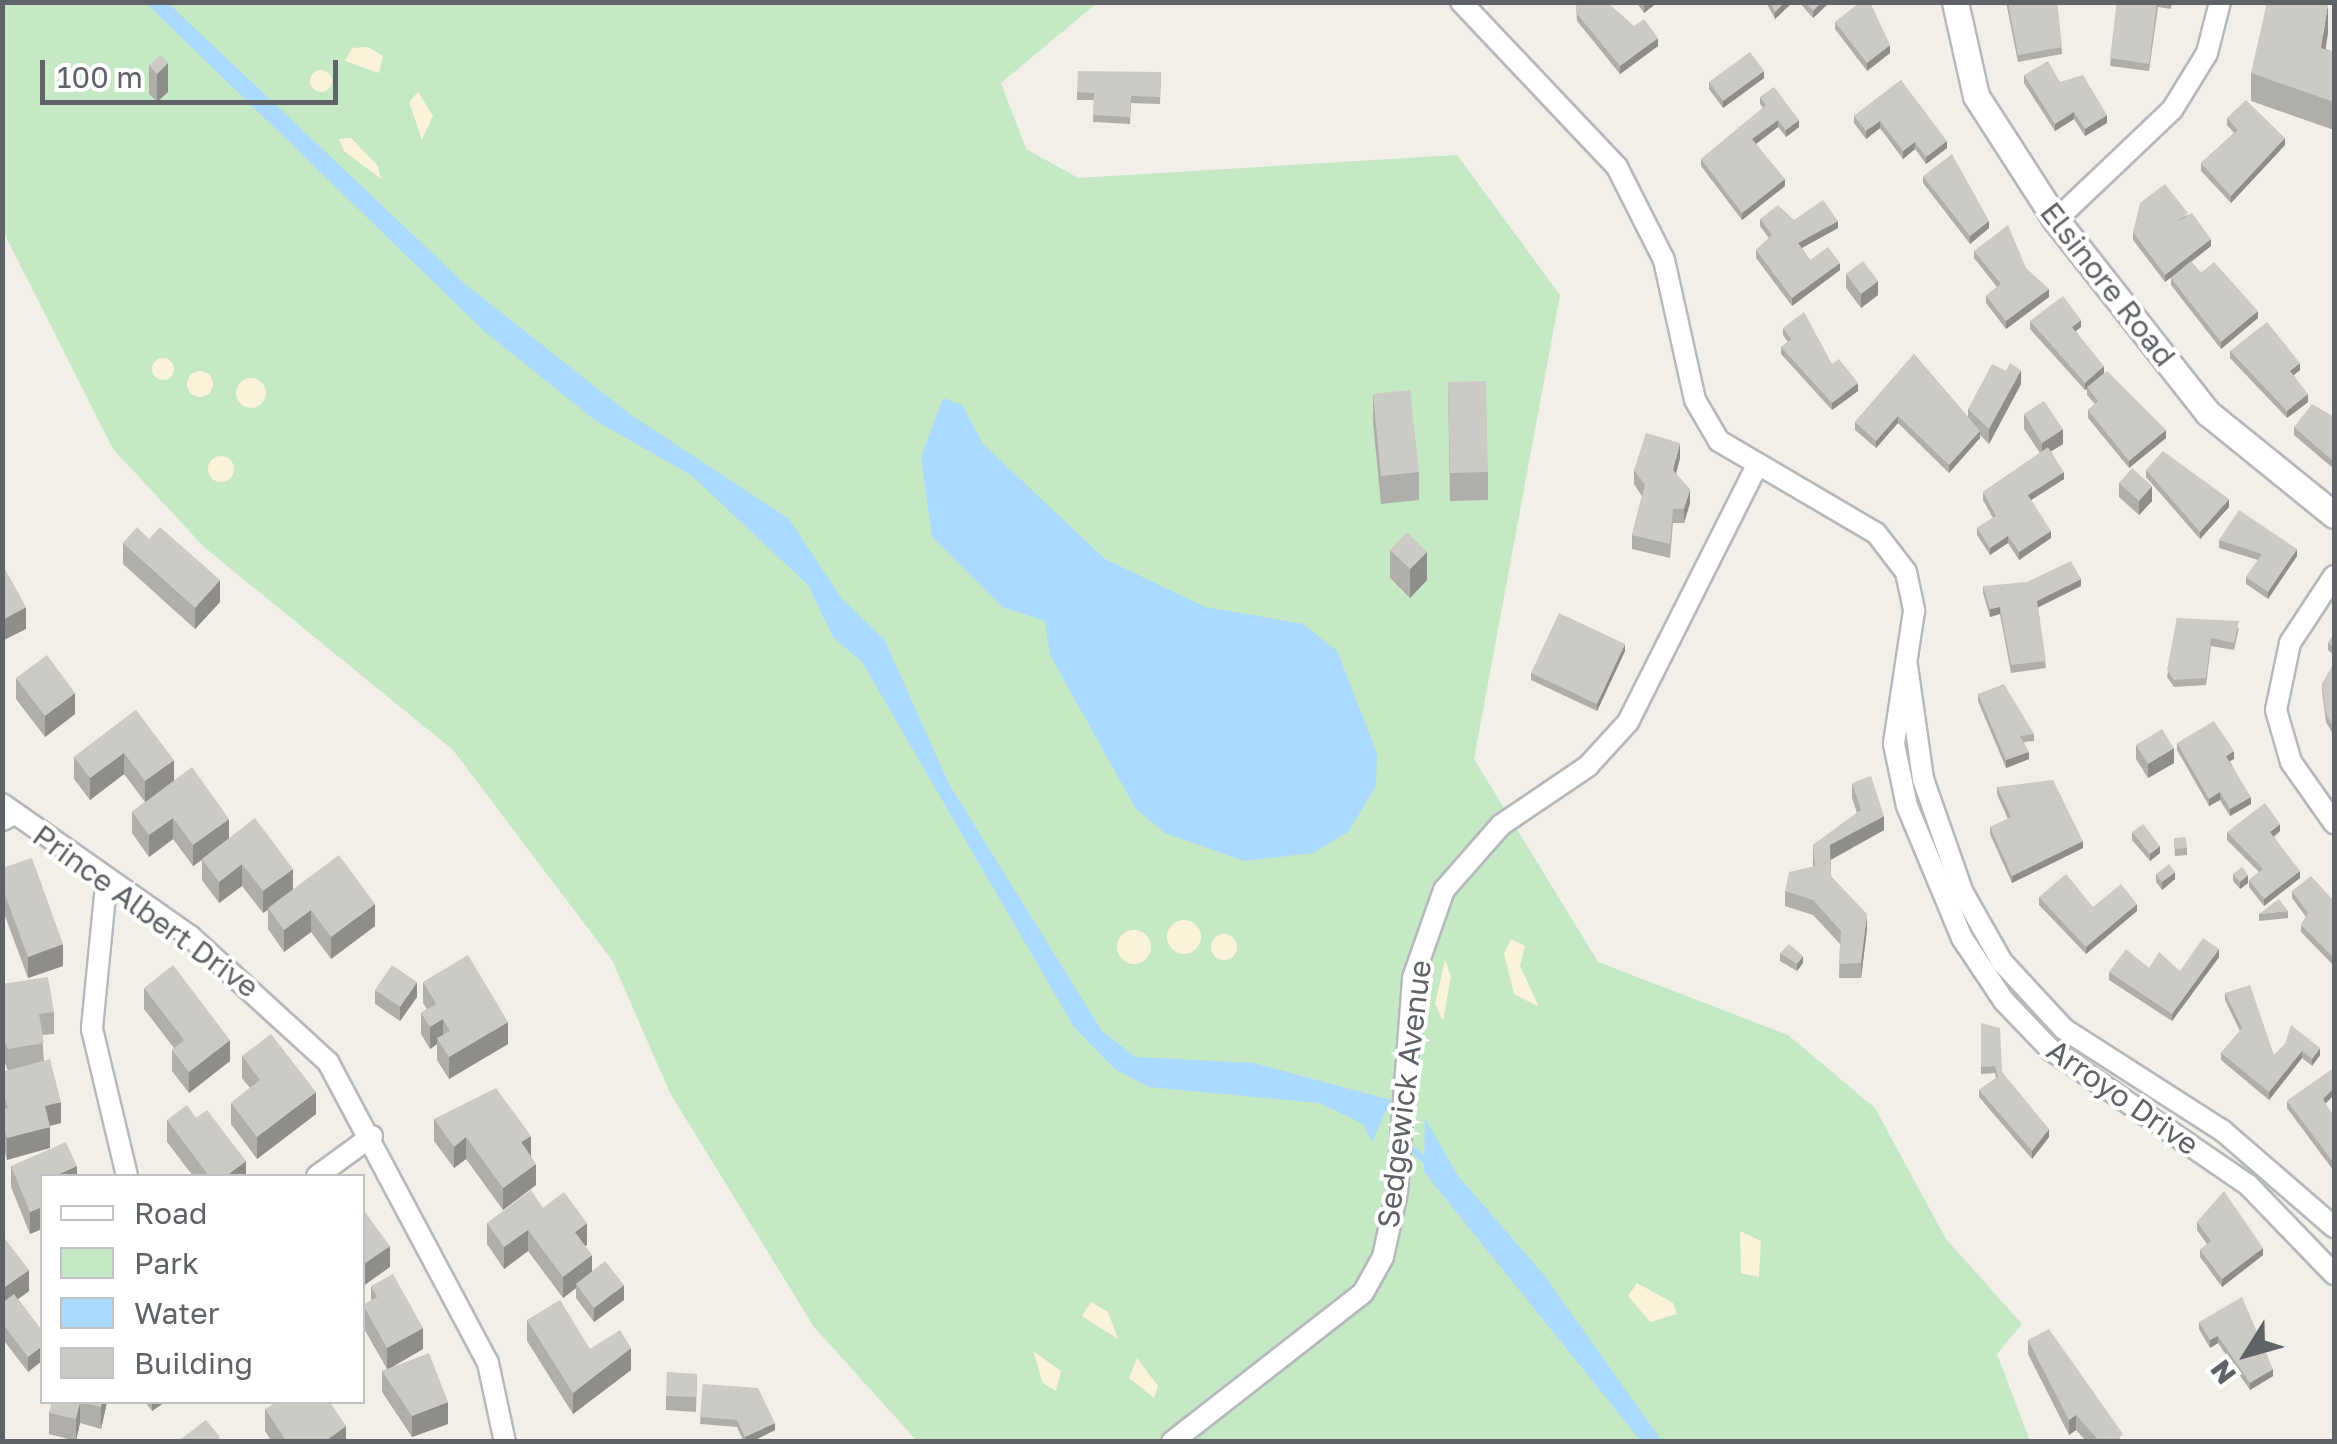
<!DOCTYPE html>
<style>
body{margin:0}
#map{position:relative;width:2337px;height:1444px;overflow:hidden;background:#f1efe8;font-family:"Golos Text",sans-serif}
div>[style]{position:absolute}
.green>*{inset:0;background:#c5e8c5}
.sand>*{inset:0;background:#fbf3d9}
.round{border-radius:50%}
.water>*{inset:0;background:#aadaff}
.stream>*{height:6px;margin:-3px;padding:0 3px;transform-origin:3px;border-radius:3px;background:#aadaff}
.roads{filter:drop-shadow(2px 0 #b5b8bc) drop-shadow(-2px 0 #b5b8bc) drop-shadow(0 2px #b5b8bc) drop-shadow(0 -2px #b5b8bc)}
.minor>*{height:20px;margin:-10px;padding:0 10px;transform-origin:10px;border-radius:10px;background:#fff}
.tertiary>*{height:25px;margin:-12.5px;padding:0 12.5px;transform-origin:12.5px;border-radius:12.5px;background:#fff}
.wall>*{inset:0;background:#afaea9}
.shaded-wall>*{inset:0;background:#8f8d8a}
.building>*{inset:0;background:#cccac5}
span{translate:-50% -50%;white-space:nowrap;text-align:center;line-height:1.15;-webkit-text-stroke:8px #fff;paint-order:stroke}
.street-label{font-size:30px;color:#5f6368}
.frame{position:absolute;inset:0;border:5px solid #5f6368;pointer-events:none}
.legend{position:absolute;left:40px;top:1174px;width:325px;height:230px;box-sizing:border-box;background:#fff;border:2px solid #bfc1c3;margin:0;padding:12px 18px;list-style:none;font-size:30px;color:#5f6368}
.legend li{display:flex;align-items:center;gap:20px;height:50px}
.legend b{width:50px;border:2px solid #bfc1c3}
.north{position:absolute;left:2197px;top:1304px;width:100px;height:100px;-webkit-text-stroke:8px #fff;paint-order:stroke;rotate:233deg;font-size:28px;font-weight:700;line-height:40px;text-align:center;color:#5f6368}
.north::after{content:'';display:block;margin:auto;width:35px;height:45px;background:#5f6368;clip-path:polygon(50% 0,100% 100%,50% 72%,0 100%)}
.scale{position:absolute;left:40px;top:60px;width:298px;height:45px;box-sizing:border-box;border:5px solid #5f6368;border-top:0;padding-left:12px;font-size:30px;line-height:35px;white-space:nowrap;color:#5f6368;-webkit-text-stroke:8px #fff;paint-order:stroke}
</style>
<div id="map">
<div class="green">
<i style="clip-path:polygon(3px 3px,1097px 3px,1001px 83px,1026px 149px,1078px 178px,1457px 155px,1560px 295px,1474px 759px,1598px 962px,1788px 1035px,1875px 1108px,1946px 1239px,2022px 1324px,1997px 1354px,2030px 1441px,917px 1441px,814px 1327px,670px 1093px,612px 960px,453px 750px,204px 547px,113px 449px,3px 231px)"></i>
</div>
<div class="sand">
<i style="clip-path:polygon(368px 47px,383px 56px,379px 73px,345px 61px,352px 48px)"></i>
<i class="round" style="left:310px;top:70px;width:22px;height:22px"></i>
<i style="clip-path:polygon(418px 92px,433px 116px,422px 140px,409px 102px)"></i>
<i style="clip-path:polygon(351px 138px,378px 166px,381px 179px,344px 151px,339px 139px)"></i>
<i class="round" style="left:152px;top:358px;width:22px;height:22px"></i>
<i class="round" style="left:187px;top:371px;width:26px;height:26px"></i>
<i class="round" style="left:236px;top:378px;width:30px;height:30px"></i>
<i class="round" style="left:208px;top:456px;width:26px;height:26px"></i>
<i class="round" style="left:1167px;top:920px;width:34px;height:34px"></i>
<i class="round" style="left:1117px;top:930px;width:34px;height:34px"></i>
<i class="round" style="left:1211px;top:934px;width:26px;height:26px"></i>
<i style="clip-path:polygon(1511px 939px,1525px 946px,1520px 966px,1539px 1007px,1514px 994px,1504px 954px)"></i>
<i style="clip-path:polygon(1445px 960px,1451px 976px,1443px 1021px,1435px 1004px)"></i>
<i style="clip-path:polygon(1740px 1231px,1761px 1241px,1759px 1277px,1741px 1273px)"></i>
<i style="clip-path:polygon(1637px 1283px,1673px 1303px,1677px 1314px,1650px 1322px,1628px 1296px)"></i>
<i style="clip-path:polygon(1091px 1302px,1108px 1312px,1118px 1339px,1082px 1316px)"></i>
<i style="clip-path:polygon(1033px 1351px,1061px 1371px,1056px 1391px,1043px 1383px)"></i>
<i style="clip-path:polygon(1137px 1358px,1158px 1386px,1154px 1398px,1129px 1378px)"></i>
</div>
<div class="water">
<i style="clip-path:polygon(146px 3px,168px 3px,465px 284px,631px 415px,789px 519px,842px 599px,884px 639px,949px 784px,1102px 1031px,1135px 1057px,1253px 1063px,1391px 1100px,1372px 1142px,1363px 1124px,1320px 1103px,1149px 1087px,1116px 1070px,1074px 1027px,862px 662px,833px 637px,808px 585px,691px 475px,596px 421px,484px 331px)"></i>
<i style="clip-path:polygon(943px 398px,962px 405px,983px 444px,1105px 559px,1205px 607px,1303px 624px,1337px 651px,1377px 753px,1376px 786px,1348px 832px,1313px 853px,1244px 861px,1165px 833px,1136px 809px,1050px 655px,1045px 621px,1002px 607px,932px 537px,921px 457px)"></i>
<i style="clip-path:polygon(1425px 1118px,1458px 1176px,1544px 1275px,1662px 1441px,1641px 1441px,1424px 1172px)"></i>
</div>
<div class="stream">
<i style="left:1405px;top:1142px;width:33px;rotate:43deg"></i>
</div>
<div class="roads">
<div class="minor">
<i style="left:1461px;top:2px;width:227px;rotate:46.6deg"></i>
<i style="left:1617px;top:167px;width:104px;rotate:63.2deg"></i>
<i style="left:1664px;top:260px;width:143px;rotate:77.5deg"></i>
<i style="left:1695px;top:400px;width:48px;rotate:59.7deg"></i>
<i style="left:1719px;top:441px;width:182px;rotate:30.4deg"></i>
<i style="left:1876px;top:533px;width:49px;rotate:52.4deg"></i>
<i style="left:1906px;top:572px;width:40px;rotate:78deg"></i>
<i style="left:1914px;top:611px;width:134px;rotate:98.6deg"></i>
<i style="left:1894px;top:744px;width:63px;rotate:78.2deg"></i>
<i style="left:1907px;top:806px;width:143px;rotate:67.4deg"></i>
<i style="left:1962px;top:938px;width:76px;rotate:56.3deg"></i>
<i style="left:2004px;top:1001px;width:68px;rotate:46.2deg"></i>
<i style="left:2051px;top:1050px;width:239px;rotate:34.4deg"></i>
<i style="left:2248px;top:1185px;width:124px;rotate:46deg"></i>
<i style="left:2056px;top:220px;width:160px;rotate:-43.5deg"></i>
<i style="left:2172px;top:110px;width:67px;rotate:-58.4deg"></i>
<i style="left:2207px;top:53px;width:53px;rotate:-75.7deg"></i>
<i style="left:2334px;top:576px;width:80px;rotate:123.3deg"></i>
<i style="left:2290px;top:643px;width:68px;rotate:101.8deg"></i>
<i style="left:2276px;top:710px;width:54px;rotate:73.9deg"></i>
<i style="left:2291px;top:762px;width:75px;rotate:54.8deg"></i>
<i style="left:1907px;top:666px;width:114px;rotate:81.9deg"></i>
<i style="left:1923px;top:779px;width:121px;rotate:70.7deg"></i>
<i style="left:1963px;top:893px;width:79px;rotate:60.5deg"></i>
<i style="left:2002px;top:962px;width:91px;rotate:47.2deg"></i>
<i style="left:2064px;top:1029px;width:189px;rotate:32.7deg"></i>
<i style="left:2223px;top:1131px;width:147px;rotate:40.9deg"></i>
<i style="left:2px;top:804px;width:230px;rotate:35.1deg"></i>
<i style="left:190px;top:936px;width:187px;rotate:42.4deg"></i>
<i style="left:328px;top:1062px;width:341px;rotate:62deg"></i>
<i style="left:488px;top:1363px;width:81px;rotate:77.9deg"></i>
<i style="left:106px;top:885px;width:145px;rotate:95.6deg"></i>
<i style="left:92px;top:1029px;width:151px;rotate:76.6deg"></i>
<i style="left:317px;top:1176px;width:68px;rotate:-36deg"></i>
<i style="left:1172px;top:1442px;width:242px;rotate:-38deg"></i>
<i style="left:1363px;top:1293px;width:41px;rotate:-60.9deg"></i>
<i style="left:1383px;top:1257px;width:66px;rotate:-77.8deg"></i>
<i style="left:1397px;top:1192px;width:215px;rotate:-85.7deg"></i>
<i style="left:1413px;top:978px;width:93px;rotate:-70.6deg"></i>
<i style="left:1444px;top:890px;width:86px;rotate:-48.8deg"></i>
<i style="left:1501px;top:825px;width:105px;rotate:-34.1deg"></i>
<i style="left:1588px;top:766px;width:59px;rotate:-47.7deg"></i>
<i style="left:1628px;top:722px;width:288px;rotate:-63.3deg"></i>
</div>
<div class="tertiary">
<i style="left:1955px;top:2px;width:96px;rotate:77.4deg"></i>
<i style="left:1976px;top:96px;width:148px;rotate:57.2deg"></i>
<i style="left:2056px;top:220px;width:246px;rotate:51.8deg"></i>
<i style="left:2208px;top:413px;width:162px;rotate:39deg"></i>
<i style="left:2px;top:817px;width:8px;rotate:-30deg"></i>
</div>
</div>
<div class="wall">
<i style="clip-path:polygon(1576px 2px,1658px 46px,1620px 74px,1577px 21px)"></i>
<i style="clip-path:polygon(1636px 2px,1658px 2px,1644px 13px)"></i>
<i style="clip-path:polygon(1766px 2px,1793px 2px,1775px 19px)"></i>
<i style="clip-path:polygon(1799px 2px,1830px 2px,1813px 18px)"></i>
<i style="clip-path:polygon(2006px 2px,2057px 2px,2062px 54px,2018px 62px)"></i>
<i style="clip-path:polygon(2117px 2px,2172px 2px,2171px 9px,2158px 7px,2149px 71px,2110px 66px)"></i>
<i style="clip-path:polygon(1835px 22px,1890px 53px,1867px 71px,1835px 29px)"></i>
<i style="clip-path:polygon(2328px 32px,2326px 49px,2334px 52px,2334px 130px,2251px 101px,2251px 73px)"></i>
<i style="clip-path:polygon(168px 63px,168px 92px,157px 102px,149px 94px,149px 65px)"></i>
<i style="clip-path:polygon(1161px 72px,1160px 104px,1131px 103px,1130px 124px,1093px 122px,1094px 100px,1077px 100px,1077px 92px)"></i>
<i style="clip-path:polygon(2024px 75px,2060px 82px,2107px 123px,2085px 136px,2074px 119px,2055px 131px,2024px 83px)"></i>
<i style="clip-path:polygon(1764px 78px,1723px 108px,1709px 89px,1709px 82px)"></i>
<i style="clip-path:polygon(1901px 80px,1947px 148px,1926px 164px,1915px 149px,1903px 159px,1880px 128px,1866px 139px,1854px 123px,1854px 116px)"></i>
<i style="clip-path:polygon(1760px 97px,1799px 127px,1786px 137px,1778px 127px,1756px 144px,1785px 186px,1742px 220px,1701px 166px,1701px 159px,1763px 108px,1760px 104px)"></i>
<i style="clip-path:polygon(2227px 118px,2285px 145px,2231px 203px,2201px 171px,2201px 163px,2234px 133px,2227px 125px)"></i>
<i style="clip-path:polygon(1923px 176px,1989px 228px,1970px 244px,1923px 183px)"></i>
<i style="clip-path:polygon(2188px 215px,2211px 246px,2191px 262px,2201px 273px,2258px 318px,2221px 349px,2171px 285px,2171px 278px,2178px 272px,2165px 282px,2133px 240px,2133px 232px)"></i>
<i style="clip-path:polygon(1760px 219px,1794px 220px,1838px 228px,1802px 248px,1810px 260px,1840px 270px,1792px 306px,1756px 258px,1756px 250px,1769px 238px,1760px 226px)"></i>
<i style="clip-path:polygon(1974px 251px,2049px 297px,2006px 329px,1986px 303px,1986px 296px,1997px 287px,1974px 258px)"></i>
<i style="clip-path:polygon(1846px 274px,1878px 295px,1861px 308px,1846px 288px)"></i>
<i style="clip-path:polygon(2030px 321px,2081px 327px,2076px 331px,2104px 373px,2166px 438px,2129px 468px,2088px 418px,2088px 410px,2095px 404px,2087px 395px,2087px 389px,2085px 390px,2030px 329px)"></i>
<i style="clip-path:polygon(1783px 328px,1832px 364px,1858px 391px,1832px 410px,1781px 354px,1781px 347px,1788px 342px,1783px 335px)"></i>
<i style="clip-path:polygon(2230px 351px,2300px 370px,2294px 375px,2308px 402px,2287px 418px,2230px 358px)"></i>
<i style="clip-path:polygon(1914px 354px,1968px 417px,1968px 409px,2021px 384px,1989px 444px,1980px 435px,1980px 438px,1949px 473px,1898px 423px,1876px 448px,1855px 430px,1855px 422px)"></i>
<i style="clip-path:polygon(1448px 382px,1488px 472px,1488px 500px,1450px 501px)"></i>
<i style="clip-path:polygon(1373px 394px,1419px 472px,1419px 500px,1381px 504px,1373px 422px)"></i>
<i style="clip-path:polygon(2024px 414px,2063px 444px,2051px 451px,2064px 479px,2031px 500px,2051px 538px,2019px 560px,2008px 543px,1990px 555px,1977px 535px,1977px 528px,1993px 518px,1983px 500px,1983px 492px,2040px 453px,2024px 429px)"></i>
<i style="clip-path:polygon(2334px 417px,2334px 469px,2294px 435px,2294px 427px)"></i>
<i style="clip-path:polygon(1680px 458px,1676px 474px,1690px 503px,1684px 523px,1673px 523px,1670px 558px,1632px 549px,1632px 535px,1642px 496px,1634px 484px,1634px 470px)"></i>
<i style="clip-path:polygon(2146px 470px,2229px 507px,2200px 539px,2146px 477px)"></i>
<i style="clip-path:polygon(2119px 483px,2152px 501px,2139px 515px,2119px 497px)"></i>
<i style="clip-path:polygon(149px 539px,220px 602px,195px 629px,123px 564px,123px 543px)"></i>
<i style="clip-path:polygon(2219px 540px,2297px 556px,2268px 599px,2246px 584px,2246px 577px,2258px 560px,2219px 548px)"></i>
<i style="clip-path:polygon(1390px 550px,1427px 580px,1410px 598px,1390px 578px)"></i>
<i style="clip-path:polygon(1983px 586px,2081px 586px,2038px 607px,2046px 668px,2011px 673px,2000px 614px,1990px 617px,1983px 593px)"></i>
<i style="clip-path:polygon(2177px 618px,2239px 628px,2234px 650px,2211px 646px,2206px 685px,2174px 687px,2167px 677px)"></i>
<i style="clip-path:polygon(2334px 634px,2334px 655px,2328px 650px,2328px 643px)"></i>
<i style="clip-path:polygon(1625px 651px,1597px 711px,1531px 680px,1531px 673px)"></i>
<i style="clip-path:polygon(2334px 665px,2334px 736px,2326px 722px,2322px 691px,2322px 684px)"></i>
<i style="clip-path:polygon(16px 678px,75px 714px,45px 737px,16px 699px)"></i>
<i style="clip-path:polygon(1978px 694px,2034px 734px,2034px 741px,2024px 742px,2029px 759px,2006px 768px,1978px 701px)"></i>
<i style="clip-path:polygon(136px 710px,174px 781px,229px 838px,293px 889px,375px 926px,331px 959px,311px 932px,284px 952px,268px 929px,268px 910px,263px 913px,242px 886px,219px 903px,202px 880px,202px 860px,193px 866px,173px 839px,149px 857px,132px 833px,132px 812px,145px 802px,124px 774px,90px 800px,74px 779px,74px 757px)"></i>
<i style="clip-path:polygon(2177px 743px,2234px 759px,2230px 761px,2251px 804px,2230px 816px,2220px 800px,2209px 806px,2177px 750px)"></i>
<i style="clip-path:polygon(2136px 745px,2174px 763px,2148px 778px,2136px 759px)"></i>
<i style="clip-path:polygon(1852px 783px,1884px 830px,1831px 860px,1831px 876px,1867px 929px,1861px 978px,1839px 978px,1840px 944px,1813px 915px,1785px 906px,1785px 891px,1813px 867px,1813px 845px,1857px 813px,1852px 798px)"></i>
<i style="clip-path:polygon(1997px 787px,2083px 848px,2012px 883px,1990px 834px,1990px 827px,2008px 819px,1997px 794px)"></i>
<i style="clip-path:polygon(2280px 831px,2274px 837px,2300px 878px,2264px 906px,2249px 887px,2249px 880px,2259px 872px,2227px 840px,2227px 832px)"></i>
<i style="clip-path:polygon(2132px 832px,2160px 853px,2150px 861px,2132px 840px)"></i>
<i style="clip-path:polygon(2174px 838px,2187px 848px,2187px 855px,2175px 856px)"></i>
<i style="clip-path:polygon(2px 868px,63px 966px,28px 978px,2px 908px)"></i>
<i style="clip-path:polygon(2156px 874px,2175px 879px,2162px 890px,2156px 882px)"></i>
<i style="clip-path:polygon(2233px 874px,2248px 883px,2240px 889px,2233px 881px)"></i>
<i style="clip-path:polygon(2292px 891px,2334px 901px,2334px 966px,2301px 932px,2301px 925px,2306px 917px,2292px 898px)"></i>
<i style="clip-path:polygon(2039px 897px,2093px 907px,2137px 911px,2086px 954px,2039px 905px)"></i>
<i style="clip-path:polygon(2288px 911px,2288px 918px,2259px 921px,2259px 914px)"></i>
<i style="clip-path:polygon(1780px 953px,1803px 963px,1797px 971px,1780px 961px)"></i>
<i style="clip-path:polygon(2219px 957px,2172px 1021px,2109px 980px,2109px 972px,2149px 968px,2180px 971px)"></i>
<i style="clip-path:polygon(423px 982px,508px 1044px,449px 1079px,437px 1060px,437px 1044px,430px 1049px,421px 1034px,421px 1013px,427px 1009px,423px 1003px)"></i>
<i style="clip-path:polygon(2px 984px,54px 1012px,54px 1034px,42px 1035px,44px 1061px,61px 1123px,50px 1126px,7px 1160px,2px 1143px,2px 1072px,8px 1071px,2px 1055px)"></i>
<i style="clip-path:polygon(144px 988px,230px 1061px,189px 1093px,172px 1071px,172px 1050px,174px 1048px,144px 1009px)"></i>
<i style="clip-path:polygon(375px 990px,417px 997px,400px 1021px,375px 1004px)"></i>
<i style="clip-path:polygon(2225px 993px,2274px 1055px,2285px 1044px,2320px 1055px,2312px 1066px,2302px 1058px,2269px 1100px,2221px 1060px,2221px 1053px,2240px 1031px,2225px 1000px)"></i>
<i style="clip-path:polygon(1981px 1023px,2002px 1072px,2049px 1137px,2032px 1159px,1979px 1097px,1979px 1090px,1996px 1078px,1995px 1073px,1981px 1074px)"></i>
<i style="clip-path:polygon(242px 1056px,316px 1114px,257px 1159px,231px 1124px,231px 1103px,250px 1088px,242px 1078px)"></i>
<i style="clip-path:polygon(2334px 1068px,2334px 1095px,2325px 1104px,2334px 1117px,2334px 1169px,2333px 1170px,2287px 1108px,2287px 1101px)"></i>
<i style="clip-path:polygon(196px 1118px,246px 1176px,193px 1176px,167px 1142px,167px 1120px)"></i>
<i style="clip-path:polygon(434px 1119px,531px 1156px,536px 1185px,503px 1210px,466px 1159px,454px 1168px,434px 1141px)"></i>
<i style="clip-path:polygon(11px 1166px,77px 1176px,42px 1176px,42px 1229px,30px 1234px,11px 1187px)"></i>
<i style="clip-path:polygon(543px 1208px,587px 1245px,585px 1246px,592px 1271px,624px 1300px,594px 1322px,576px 1298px,576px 1288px,563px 1298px,528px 1251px,504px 1269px,487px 1244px,487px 1223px)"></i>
<i style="clip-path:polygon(2197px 1222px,2263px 1255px,2222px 1287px,2200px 1257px,2200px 1250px,2207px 1244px,2197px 1230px)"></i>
<i style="clip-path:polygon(2px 1235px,29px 1291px,18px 1299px,42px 1331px,28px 1372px,2px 1338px)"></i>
<i style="clip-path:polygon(371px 1286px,423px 1349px,391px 1367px,448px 1424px,412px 1437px,382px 1392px,382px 1371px,387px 1369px,363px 1327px,363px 1305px,371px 1301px)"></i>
<i style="clip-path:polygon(527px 1320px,590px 1349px,631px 1370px,573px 1414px,527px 1341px)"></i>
<i style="clip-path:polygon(2199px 1322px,2273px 1376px,2250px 1390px,2218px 1343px,2210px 1348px,2199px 1329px)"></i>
<i style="clip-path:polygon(2028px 1340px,2123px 1442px,2087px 1442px,2076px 1430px,2069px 1435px,2028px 1354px)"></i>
<i style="clip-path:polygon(697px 1374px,696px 1412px,666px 1410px,666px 1396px)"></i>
<i style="clip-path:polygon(703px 1384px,775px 1430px,751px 1442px,744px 1442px,737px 1427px,700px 1424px)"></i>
<i style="clip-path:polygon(52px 1402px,107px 1402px,101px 1429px,80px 1423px,76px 1441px,49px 1434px,49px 1413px)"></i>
<i style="clip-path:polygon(145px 1402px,165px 1402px,152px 1411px)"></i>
<i style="clip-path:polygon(265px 1409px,346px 1442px,272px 1442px,265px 1431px)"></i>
</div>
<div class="shaded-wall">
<i style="clip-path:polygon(1644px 2px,1658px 2px,1644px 13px)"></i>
<i style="clip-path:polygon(1785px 2px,1793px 2px,1775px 19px,1775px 12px)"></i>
<i style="clip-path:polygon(1822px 2px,1830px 2px,1813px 18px,1813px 11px)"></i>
<i style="clip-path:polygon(2328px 4px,2328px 32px,2321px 76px,2321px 48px)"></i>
<i style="clip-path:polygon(1658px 38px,1658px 46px,1620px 74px,1620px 66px)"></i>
<i style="clip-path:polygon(1890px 45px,1890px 53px,1867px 71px,1867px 63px)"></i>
<i style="clip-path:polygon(168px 63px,168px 92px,157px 102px,157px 74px)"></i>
<i style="clip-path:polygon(1764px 71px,1764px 78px,1723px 108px,1723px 101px)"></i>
<i style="clip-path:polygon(2074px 112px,2074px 119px,2055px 131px,2055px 124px)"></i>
<i style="clip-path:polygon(2107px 115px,2107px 123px,2085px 136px,2085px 129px)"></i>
<i style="clip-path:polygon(1778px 120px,1778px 127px,1752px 147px,1752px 139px)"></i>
<i style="clip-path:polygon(1799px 120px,1799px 127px,1786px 137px,1786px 130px)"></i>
<i style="clip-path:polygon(1880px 121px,1880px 128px,1866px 139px,1866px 131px)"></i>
<i style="clip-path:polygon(2285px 138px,2285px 145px,2231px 203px,2231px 196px)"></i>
<i style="clip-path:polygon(1947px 141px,1947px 148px,1926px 164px,1926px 157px)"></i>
<i style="clip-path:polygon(1915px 142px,1915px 149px,1903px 159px,1903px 151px)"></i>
<i style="clip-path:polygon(1785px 179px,1785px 186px,1742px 220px,1742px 213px)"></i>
<i style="clip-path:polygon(1838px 221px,1838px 228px,1798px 250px,1798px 243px)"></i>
<i style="clip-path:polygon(1989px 221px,1989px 228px,1970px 244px,1970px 236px)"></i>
<i style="clip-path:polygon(2211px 239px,2211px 246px,2165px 282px,2165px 275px)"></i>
<i style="clip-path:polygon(1840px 263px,1840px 270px,1792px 306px,1792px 298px)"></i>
<i style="clip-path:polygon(1878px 281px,1878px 295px,1861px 308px,1861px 294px)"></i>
<i style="clip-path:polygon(2049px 289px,2049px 297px,2006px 329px,2006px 321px)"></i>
<i style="clip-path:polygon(2258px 311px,2258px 318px,2221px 349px,2221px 342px)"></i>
<i style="clip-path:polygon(2081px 320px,2081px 327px,2072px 334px,2072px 327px)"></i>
<i style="clip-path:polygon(2300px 363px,2300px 370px,2290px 378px,2290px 371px)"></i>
<i style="clip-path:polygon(2104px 366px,2104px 373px,2085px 390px,2085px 383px)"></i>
<i style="clip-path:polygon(2021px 370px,2021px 384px,1989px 444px,1989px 429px)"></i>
<i style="clip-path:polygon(1858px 383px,1858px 391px,1832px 410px,1832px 403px)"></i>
<i style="clip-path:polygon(2308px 394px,2308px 402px,2287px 418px,2287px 411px)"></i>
<i style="clip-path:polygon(1898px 416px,1898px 423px,1876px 448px,1876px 441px)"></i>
<i style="clip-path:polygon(2063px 429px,2063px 444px,2042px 457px,2042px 443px)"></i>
<i style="clip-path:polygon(2166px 430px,2166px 438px,2129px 468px,2129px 461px)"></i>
<i style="clip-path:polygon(1980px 431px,1980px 438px,1949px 473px,1949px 465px)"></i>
<i style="clip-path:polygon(1680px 443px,1680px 458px,1673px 485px,1673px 470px)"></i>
<i style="clip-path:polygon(2064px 472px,2064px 479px,2028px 502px,2028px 495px)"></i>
<i style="clip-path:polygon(2152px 486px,2152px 501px,2139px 515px,2139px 501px)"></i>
<i style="clip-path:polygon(1690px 489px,1690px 503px,1684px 523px,1684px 509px)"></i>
<i style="clip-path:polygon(2229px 499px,2229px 507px,2200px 539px,2200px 532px)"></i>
<i style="clip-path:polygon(2051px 531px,2051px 538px,2019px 560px,2019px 552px)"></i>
<i style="clip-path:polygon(2008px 536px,2008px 543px,1990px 555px,1990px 548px)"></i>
<i style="clip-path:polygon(2297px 549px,2297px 556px,2268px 599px,2268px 592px)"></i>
<i style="clip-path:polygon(1427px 552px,1427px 580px,1410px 598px,1410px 569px)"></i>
<i style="clip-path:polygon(2081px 579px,2081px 586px,2037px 608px,2037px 601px)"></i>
<i style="clip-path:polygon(220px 580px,220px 602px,195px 629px,195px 608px)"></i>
<i style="clip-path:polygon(26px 607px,26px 629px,2px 641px,2px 620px)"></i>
<i style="clip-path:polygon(2000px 607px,2000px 614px,1990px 617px,1990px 609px)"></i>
<i style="clip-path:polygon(1625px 644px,1625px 651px,1597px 711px,1597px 704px)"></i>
<i style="clip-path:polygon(75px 693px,75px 714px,45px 737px,45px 716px)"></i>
<i style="clip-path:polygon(2174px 748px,2174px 763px,2148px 778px,2148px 764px)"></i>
<i style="clip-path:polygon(2234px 751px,2234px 759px,2226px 763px,2226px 756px)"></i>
<i style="clip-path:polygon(2029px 752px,2029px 759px,2006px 768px,2006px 760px)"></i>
<i style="clip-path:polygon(124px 753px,124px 774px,90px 800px,90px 778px)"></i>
<i style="clip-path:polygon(174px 760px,174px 781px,145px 803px,145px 781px)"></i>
<i style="clip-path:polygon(2220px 792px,2220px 800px,2209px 806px,2209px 799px)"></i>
<i style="clip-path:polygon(2251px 797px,2251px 804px,2230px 816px,2230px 809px)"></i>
<i style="clip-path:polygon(1884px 816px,1884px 830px,1830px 860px,1830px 845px)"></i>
<i style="clip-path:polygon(173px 818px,173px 839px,149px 857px,149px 835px)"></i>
<i style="clip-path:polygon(229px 819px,229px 840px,193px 866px,193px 845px)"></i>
<i style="clip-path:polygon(2280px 824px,2280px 831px,2270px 839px,2270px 832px)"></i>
<i style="clip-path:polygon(2083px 841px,2083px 848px,2012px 883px,2012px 876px)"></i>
<i style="clip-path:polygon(2160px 846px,2160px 853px,2150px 861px,2150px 854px)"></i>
<i style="clip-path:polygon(242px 864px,242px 886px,219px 903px,219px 882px)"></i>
<i style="clip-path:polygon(293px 869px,293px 890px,263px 913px,263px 891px)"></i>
<i style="clip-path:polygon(2300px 871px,2300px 878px,2264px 906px,2264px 899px)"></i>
<i style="clip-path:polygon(2175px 872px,2175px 879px,2162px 890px,2162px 882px)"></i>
<i style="clip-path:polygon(2248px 875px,2248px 883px,2240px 889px,2240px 882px)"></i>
<i style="clip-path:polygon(375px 904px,375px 926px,331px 959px,331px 937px)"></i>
<i style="clip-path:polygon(2137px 904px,2137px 911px,2086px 954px,2086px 947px)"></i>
<i style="clip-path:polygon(311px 910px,311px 932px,284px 952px,284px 930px)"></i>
<i style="clip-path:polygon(1867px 914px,1867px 929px,1861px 978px,1861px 963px)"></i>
<i style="clip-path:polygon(63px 944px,63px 966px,28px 978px,28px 957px)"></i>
<i style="clip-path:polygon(2219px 949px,2219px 957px,2172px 1021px,2172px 1014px)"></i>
<i style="clip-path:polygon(1803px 956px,1803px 963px,1797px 971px,1797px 964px)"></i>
<i style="clip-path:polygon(417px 982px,417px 997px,400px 1021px,400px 1007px)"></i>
<i style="clip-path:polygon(443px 1019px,443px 1040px,437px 1038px,437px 1044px,430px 1049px,430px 1027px)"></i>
<i style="clip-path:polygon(508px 1022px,508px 1044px,449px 1079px,449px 1057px)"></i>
<i style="clip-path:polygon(230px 1040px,230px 1061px,189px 1093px,189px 1072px)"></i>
<i style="clip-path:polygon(2320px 1048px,2320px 1055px,2312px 1066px,2312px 1059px)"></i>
<i style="clip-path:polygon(2302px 1051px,2302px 1058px,2269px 1100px,2269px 1092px)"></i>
<i style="clip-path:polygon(2334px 1088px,2334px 1095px,2323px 1106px,2323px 1099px)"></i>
<i style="clip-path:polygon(316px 1092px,316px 1114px,257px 1159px,257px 1137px)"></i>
<i style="clip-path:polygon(61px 1102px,61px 1123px,45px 1127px,45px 1106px)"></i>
<i style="clip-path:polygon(50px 1127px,50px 1148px,7px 1160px,7px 1138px)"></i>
<i style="clip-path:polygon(2049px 1129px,2049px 1137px,2032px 1159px,2032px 1151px)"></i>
<i style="clip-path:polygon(531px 1136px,531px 1157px,521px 1142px)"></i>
<i style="clip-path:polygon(466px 1137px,466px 1159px,454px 1168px,454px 1147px)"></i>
<i style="clip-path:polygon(246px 1161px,246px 1176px,226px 1176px)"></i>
<i style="clip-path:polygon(536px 1164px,536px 1185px,503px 1210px,503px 1188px)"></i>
<i style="clip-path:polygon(77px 1166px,77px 1176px,59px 1176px,59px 1174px)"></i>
<i style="clip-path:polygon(42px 1207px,42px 1229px,30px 1234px,30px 1212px)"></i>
<i style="clip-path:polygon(587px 1223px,587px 1245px,575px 1253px,575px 1232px)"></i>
<i style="clip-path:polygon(528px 1230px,528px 1251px,504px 1269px,504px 1247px)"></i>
<i style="clip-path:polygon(390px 1246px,390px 1267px,362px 1287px,362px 1265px)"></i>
<i style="clip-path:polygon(2263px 1248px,2263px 1255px,2222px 1287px,2222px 1279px)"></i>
<i style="clip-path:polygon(592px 1255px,592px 1277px,576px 1284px,576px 1288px,563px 1298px,563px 1277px)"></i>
<i style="clip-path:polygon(29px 1270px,29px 1291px,2px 1311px,2px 1289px)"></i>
<i style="clip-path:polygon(624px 1285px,624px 1300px,594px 1322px,594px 1308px)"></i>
<i style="clip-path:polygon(423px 1328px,423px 1349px,387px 1370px,387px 1348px)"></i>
<i style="clip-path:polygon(2218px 1336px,2218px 1343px,2210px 1348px,2210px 1340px)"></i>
<i style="clip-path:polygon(42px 1346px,42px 1361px,28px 1372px,28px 1357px)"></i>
<i style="clip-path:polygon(631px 1348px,631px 1370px,573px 1414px,573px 1393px)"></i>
<i style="clip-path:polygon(2273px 1369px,2273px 1376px,2250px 1390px,2250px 1383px)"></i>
<i style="clip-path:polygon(80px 1402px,80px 1423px,76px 1441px,76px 1419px)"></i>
<i style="clip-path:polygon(102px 1402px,107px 1402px,101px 1429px,101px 1407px)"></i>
<i style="clip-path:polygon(152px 1402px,165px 1402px,152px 1411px)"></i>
<i style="clip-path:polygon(448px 1402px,448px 1424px,412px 1437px,412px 1416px)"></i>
<i style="clip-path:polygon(2076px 1415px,2076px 1430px,2069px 1435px,2069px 1420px)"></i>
<i style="clip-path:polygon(775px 1423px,775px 1430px,751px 1442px,745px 1442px,745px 1437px)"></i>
<i style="clip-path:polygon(346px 1426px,346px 1442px,324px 1442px)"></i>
</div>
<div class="building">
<i style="clip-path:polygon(1576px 2px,1607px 2px,1634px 26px,1644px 19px,1658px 38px,1620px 66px,1577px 14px)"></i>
<i style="clip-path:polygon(1770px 2px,1785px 2px,1775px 12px)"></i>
<i style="clip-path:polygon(1805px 2px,1822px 2px,1813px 11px)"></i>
<i style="clip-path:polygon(1860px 2px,1870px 2px,1890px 45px,1867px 63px,1835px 22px)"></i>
<i style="clip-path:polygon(2008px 2px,2057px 2px,2062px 47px,2018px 55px)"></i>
<i style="clip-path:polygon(2117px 2px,2157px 2px,2149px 64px,2110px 58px)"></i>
<i style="clip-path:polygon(2267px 2px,2328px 4px,2321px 48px,2334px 52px,2334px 102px,2251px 73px)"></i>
<i style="clip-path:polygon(1750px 52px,1764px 71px,1723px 101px,1709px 82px)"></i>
<i style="clip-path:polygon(161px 55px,168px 63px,157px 74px,149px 65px)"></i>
<i style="clip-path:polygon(2048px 61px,2060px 82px,2083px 75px,2107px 115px,2085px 129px,2074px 112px,2055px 124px,2024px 75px)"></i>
<i style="clip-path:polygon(1078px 71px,1161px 72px,1160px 97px,1131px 96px,1130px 117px,1093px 115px,1094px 93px,1077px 92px)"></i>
<i style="clip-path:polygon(1901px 80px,1947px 141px,1926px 157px,1915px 142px,1903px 151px,1880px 121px,1866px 131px,1854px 116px)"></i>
<i style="clip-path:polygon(1774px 87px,1799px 120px,1786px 130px,1778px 120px,1752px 139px,1785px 179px,1742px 213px,1701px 159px,1766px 105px,1760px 97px)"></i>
<i style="clip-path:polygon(2246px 100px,2285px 138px,2231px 196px,2201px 163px,2238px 130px,2227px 118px)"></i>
<i style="clip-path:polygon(1952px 154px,1989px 221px,1970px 236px,1923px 176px)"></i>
<i style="clip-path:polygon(2165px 184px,2188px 213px,2176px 222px,2192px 213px,2211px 239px,2165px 275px,2133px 232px,2140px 203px)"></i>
<i style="clip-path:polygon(1823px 200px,1838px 221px,1798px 243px,1810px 260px,1828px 247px,1840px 263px,1792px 298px,1756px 250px,1772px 235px,1760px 219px,1778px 205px,1794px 220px)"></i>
<i style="clip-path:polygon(2008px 225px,2026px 268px,2049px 289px,2006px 321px,1986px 296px,2001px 284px,1974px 251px)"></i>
<i style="clip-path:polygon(1863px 261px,1878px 281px,1861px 294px,1846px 274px)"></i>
<i style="clip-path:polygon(2191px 261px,2201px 273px,2214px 262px,2258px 311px,2221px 342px,2171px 278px)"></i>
<i style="clip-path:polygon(2063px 296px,2081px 320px,2072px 327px,2104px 366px,2085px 383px,2030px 321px)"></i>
<i style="clip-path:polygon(1804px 312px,1832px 364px,1839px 359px,1858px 383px,1832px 403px,1781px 347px,1791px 339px,1783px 328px)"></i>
<i style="clip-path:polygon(2267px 322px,2300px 363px,2290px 371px,2308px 394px,2287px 411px,2230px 351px)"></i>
<i style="clip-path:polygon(1914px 354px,1980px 431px,1949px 465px,1898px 416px,1876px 441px,1855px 422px)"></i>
<i style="clip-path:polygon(2010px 363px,2021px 370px,1989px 429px,1968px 409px,1992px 364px,2006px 371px)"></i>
<i style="clip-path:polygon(2107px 371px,2166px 430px,2129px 461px,2088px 410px,2098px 401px,2087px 387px)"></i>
<i style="clip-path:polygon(1486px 381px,1488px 472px,1450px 473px,1448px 382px)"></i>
<i style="clip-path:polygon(1410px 390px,1419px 472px,1381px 476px,1373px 394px)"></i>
<i style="clip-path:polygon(2044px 401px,2063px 429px,2042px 443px,2024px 414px)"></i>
<i style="clip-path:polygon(2312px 404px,2334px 417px,2334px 462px,2294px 427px)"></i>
<i style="clip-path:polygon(1646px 433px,1680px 443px,1673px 470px,1690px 489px,1684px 509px,1673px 509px,1670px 544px,1632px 535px,1645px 485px,1634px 470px)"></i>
<i style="clip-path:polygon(2048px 447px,2064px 472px,2028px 495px,2051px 531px,2019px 552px,2008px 536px,1990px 548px,1977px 528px,1996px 516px,1983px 492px)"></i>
<i style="clip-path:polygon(2163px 451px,2229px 499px,2200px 532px,2146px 470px)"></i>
<i style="clip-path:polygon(2132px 468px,2152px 486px,2139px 501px,2119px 483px)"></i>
<i style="clip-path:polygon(2239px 510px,2297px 549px,2268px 592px,2246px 577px,2262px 554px,2219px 540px)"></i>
<i style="clip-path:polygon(137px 527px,149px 539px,160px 527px,220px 580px,195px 608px,123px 543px)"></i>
<i style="clip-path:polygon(1407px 532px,1427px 552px,1410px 569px,1390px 550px)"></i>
<i style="clip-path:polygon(2071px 561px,2081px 579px,2037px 601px,2046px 661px,2011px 665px,2000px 607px,1990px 609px,1983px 586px,2027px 582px)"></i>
<i style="clip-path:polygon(5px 569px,26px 607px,2px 620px,2px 571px)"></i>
<i style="clip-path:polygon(1559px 613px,1625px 644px,1597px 704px,1531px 673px)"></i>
<i style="clip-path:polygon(2177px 618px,2239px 621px,2234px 643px,2211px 638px,2206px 678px,2174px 680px,2167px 670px)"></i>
<i style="clip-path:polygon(2334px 634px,2334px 647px,2328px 643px)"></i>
<i style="clip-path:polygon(47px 655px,75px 693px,45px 716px,16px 678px)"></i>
<i style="clip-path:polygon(2333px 664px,2334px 665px,2334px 729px,2326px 714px,2322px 684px)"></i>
<i style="clip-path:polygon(2004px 684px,2034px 734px,2020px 736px,2029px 752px,2006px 760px,1978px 694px)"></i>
<i style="clip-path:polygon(136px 710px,174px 760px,145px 781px,124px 753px,90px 778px,74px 757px)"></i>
<i style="clip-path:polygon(2214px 721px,2234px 751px,2226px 756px,2251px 797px,2230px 809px,2220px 792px,2209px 799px,2177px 743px)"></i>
<i style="clip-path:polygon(2162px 729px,2174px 748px,2148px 764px,2136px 745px)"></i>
<i style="clip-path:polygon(192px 767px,229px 819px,193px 845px,173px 818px,149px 835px,132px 812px)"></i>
<i style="clip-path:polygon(1871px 776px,1884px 816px,1830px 845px,1831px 876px,1867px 914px,1861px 963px,1839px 964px,1841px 931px,1813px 900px,1785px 891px,1789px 872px,1815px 866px,1813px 845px,1861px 810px,1852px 783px)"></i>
<i style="clip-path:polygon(2053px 780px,2083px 841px,2012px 876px,1990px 827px,2011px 817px,1997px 787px)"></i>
<i style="clip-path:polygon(2265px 803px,2280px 824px,2270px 832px,2300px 871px,2264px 899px,2249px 880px,2263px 869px,2227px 832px)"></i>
<i style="clip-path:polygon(255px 818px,293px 869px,263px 891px,242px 864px,219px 882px,202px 859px)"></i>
<i style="clip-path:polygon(2143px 824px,2160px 846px,2150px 854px,2132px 832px)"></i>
<i style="clip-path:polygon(2186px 837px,2187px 848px,2175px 849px,2174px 838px)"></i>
<i style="clip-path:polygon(339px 855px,375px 904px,331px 937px,311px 910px,284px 930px,268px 908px)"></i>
<i style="clip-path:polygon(32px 858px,63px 944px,28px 957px,2px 887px,2px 868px)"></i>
<i style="clip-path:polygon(2169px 864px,2175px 872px,2162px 882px,2156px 874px)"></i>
<i style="clip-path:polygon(2242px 867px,2248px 875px,2240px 882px,2233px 874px)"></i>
<i style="clip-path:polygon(2066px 874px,2093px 907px,2121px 884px,2137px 904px,2086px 947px,2039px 897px)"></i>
<i style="clip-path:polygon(2311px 876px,2334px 901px,2334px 958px,2301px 925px,2308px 913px,2292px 891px)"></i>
<i style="clip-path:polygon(2279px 899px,2288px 911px,2259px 914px)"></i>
<i style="clip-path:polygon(2203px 938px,2219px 949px,2172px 1014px,2109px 972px,2126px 949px,2149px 968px,2159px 952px,2180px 971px)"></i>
<i style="clip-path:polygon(1789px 944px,1803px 956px,1797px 964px,1780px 953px)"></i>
<i style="clip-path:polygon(468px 955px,508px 1022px,449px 1057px,437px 1038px,450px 1031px,443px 1019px,430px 1027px,421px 1013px,436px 1004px,423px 982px)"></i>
<i style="clip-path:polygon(173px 965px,230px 1040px,189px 1072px,172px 1050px,184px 1040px,144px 988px)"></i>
<i style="clip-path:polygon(392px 965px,417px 982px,400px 1007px,375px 990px)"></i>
<i style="clip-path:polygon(48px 977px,54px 1012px,39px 1014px,44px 1043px,8px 1049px,2px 1034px,2px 984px)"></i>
<i style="clip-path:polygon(2250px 985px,2274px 1055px,2285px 1044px,2291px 1025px,2320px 1048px,2312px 1059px,2302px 1051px,2269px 1092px,2221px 1053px,2242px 1028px,2225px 993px)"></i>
<i style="clip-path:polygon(1981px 1023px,2000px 1028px,2002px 1072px,2049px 1129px,2032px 1151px,1979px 1090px,1998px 1077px,1995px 1066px,1981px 1067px)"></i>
<i style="clip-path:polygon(271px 1034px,316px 1092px,257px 1137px,231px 1103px,260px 1080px,242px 1056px)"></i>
<i style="clip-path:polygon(50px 1059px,61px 1102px,45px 1106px,50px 1127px,7px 1138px,2px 1121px,2px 1109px,8px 1108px,2px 1089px,2px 1072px)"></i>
<i style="clip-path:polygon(2334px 1068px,2334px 1088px,2323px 1099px,2334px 1117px,2333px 1162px,2287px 1101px)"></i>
<i style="clip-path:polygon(496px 1088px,531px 1136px,521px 1142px,536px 1164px,503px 1188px,466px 1137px,454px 1147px,434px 1119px)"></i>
<i style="clip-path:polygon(187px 1105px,196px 1118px,207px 1110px,246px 1161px,226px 1176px,209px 1176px,167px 1120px)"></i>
<i style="clip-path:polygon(66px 1142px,77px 1166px,59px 1174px,60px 1176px,42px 1176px,42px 1207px,30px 1212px,11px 1166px)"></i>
<i style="clip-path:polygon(531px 1190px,543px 1208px,564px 1192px,587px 1223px,575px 1232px,592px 1255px,563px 1277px,528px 1230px,504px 1247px,487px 1223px)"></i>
<i style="clip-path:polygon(2224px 1191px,2263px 1248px,2222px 1279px,2200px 1250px,2211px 1241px,2197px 1222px)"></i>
<i style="clip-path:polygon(362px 1208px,390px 1246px,362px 1265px)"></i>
<i style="clip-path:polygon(2px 1235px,29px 1270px,2px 1289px)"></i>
<i style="clip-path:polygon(605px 1261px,624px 1285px,594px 1308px,576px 1284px)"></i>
<i style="clip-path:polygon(393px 1274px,423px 1328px,387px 1348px,363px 1305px,377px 1297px,371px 1286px)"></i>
<i style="clip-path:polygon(14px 1294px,42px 1331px,42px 1346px,28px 1357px,2px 1323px,2px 1303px)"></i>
<i style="clip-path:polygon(2242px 1297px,2273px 1369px,2250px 1383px,2218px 1336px,2210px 1340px,2199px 1322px)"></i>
<i style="clip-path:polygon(560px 1300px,590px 1349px,620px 1330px,631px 1348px,573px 1393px,527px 1320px)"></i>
<i style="clip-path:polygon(2049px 1329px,2123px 1434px,2115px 1442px,2100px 1442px,2076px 1415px,2069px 1420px,2028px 1340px)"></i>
<i style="clip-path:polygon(429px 1353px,448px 1402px,412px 1416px,382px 1371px)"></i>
<i style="clip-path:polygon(667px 1372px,697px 1374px,696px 1397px,666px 1396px)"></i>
<i style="clip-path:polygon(703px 1384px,758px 1388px,775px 1423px,745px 1437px,737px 1420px,700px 1417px)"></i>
<i style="clip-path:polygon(52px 1402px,102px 1402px,101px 1407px,80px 1402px,76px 1419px,49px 1413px)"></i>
<i style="clip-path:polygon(277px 1402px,330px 1402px,346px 1426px,324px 1442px,287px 1442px,265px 1409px)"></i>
<i style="clip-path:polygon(206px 1420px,220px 1437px,215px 1442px,182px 1442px,181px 1439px)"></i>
</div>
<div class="street-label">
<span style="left:2108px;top:284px;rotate:52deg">Elsinore Road</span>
<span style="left:146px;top:911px;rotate:36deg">Prince Albert Drive</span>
<span style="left:1404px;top:1094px;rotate:-83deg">Sedgewick Avenue</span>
<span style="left:2123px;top:1097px;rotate:35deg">Arroyo Drive</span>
</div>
<div class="frame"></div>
<ul class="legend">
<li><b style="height:12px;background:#fff"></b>Road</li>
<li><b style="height:28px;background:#c5e8c5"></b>Park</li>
<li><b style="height:28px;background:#aadaff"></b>Water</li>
<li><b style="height:28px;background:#cccac5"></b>Building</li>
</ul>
<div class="north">N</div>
<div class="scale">100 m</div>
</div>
